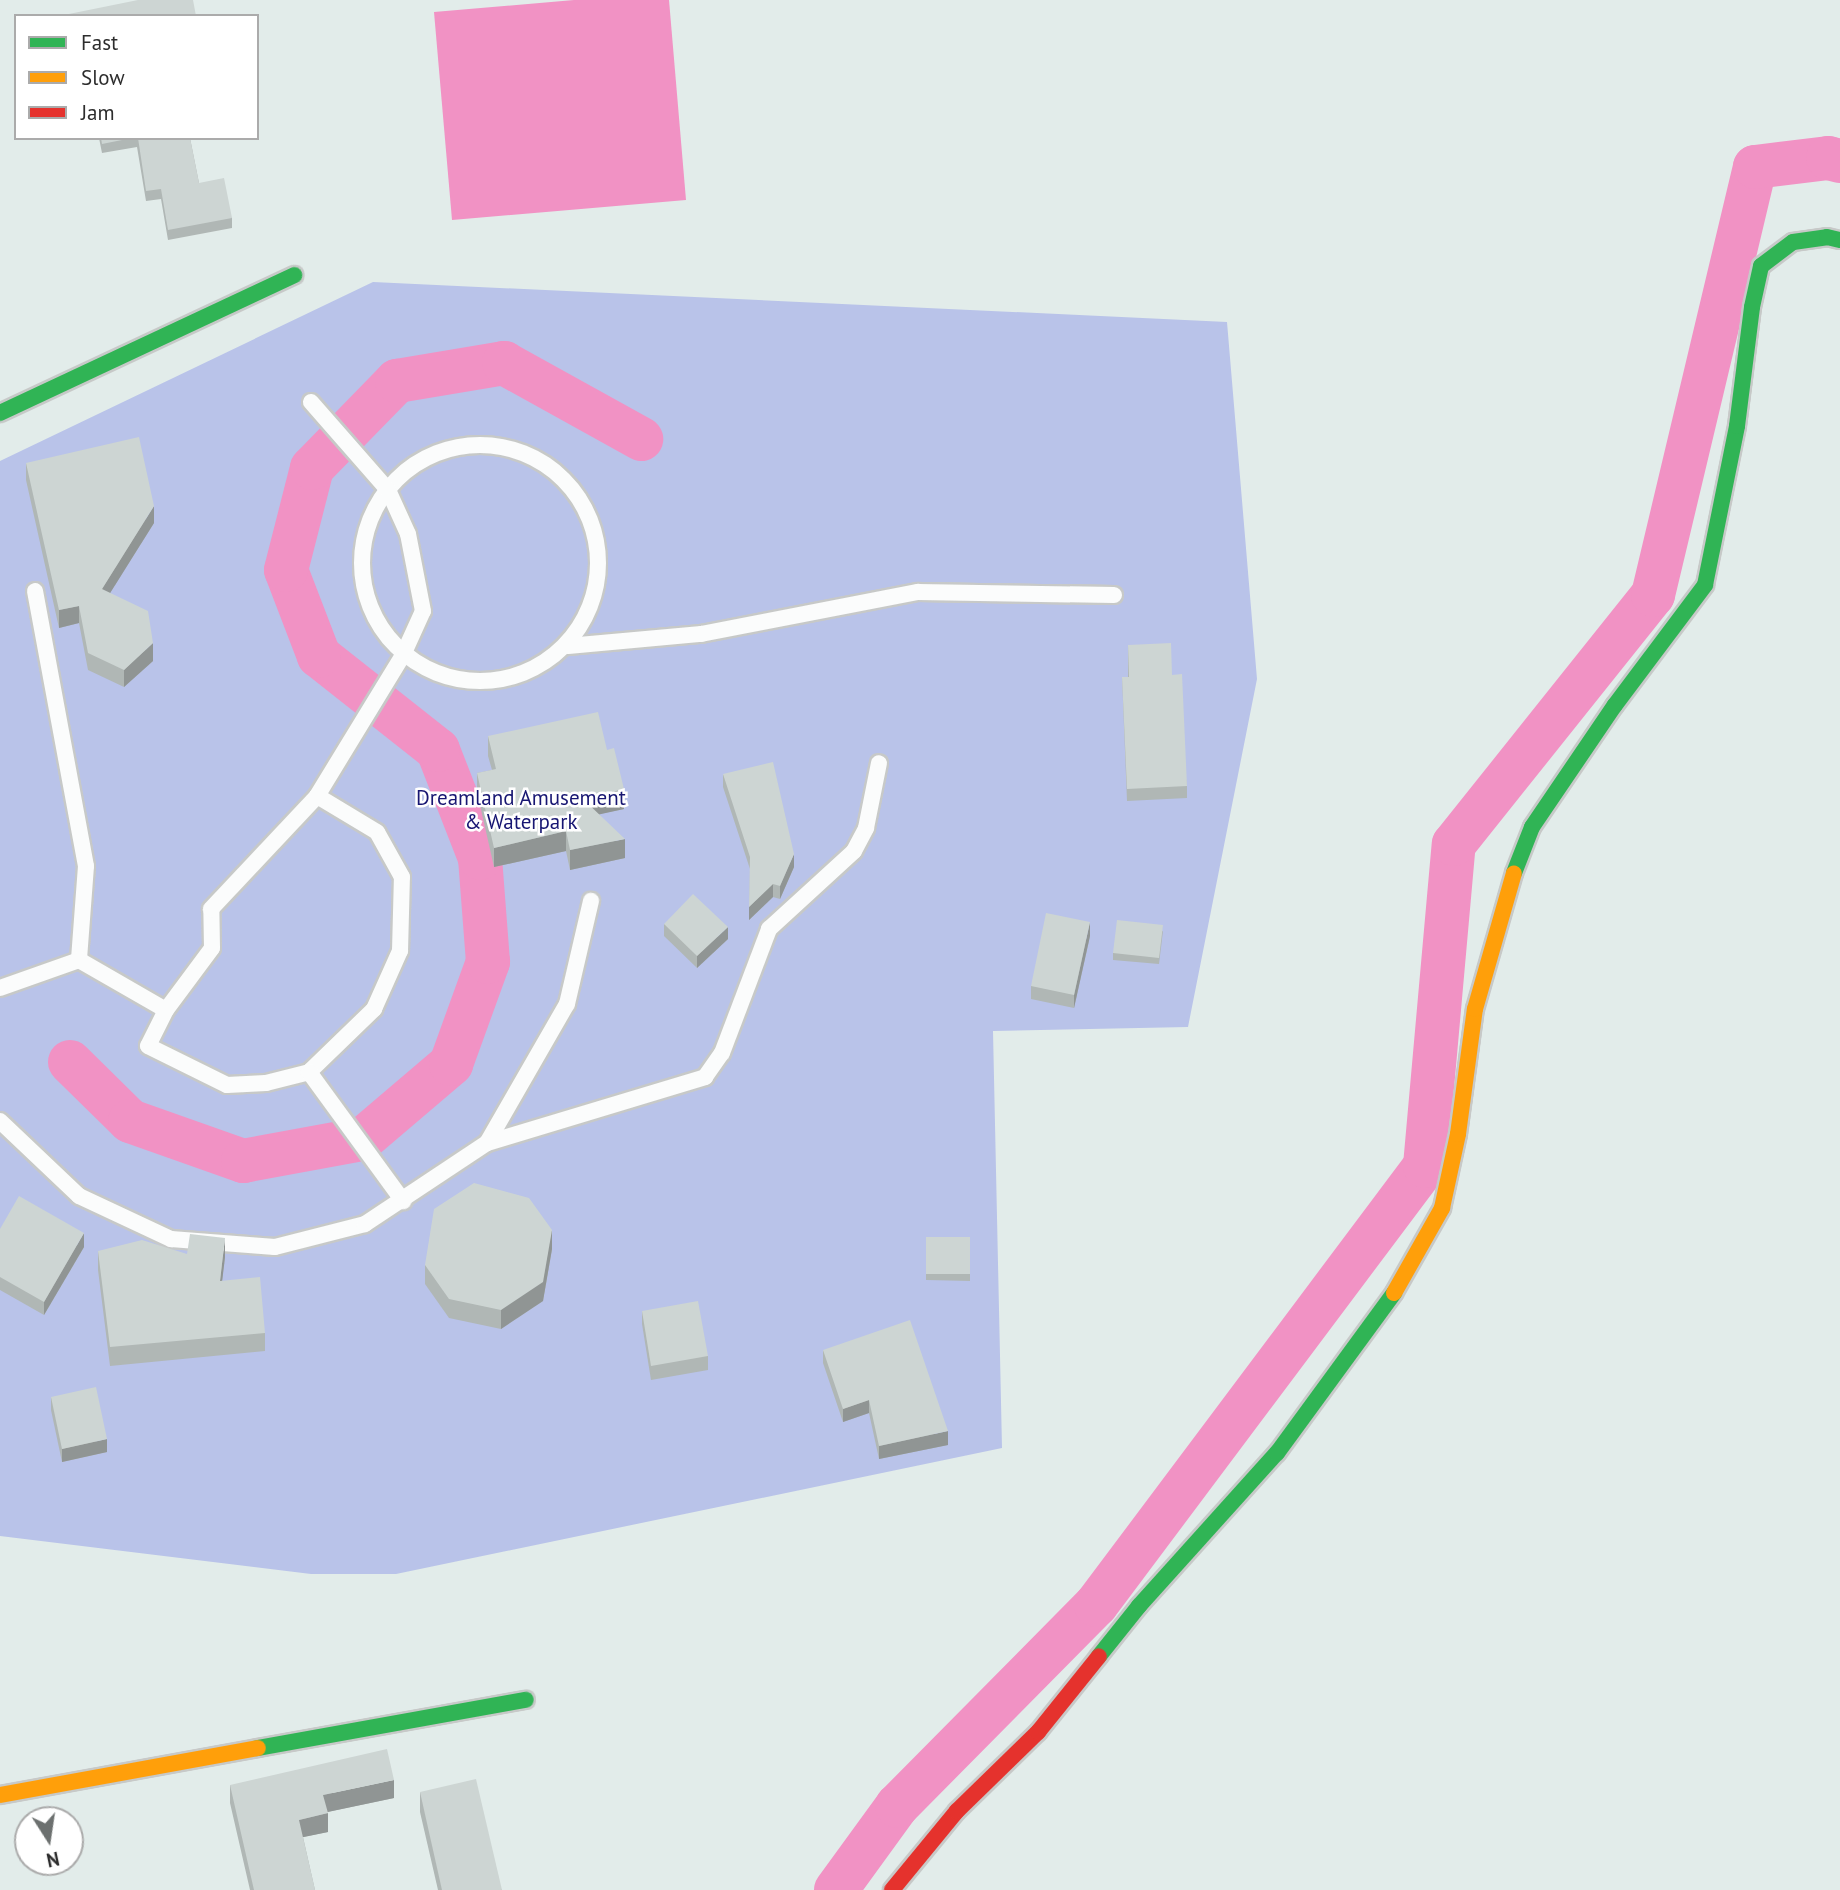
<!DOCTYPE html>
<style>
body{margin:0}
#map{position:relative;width:1840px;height:1890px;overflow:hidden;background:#e2ecea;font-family:"PT Sans",sans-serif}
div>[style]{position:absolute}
.green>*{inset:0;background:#b9c3e9}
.water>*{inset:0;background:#f192c4}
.canal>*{height:44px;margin:-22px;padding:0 22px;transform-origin:22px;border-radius:22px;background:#f192c4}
.roads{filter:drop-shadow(2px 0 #c7c9c8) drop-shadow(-2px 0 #c7c9c8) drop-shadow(0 2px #c7c9c8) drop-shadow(0 -2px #c7c9c8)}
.lane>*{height:16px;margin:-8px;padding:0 8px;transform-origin:8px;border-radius:8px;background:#fbfcfc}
.lane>.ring{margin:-8px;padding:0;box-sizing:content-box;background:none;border:16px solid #fbfcfc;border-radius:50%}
.fast>*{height:16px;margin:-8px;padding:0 8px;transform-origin:8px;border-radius:8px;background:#30b455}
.slow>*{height:16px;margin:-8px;padding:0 8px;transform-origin:8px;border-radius:8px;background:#ff9f0a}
.jam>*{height:16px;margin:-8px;padding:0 8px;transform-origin:8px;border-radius:8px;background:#e5322d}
.wall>*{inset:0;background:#b0b7b5}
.shaded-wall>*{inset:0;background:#909594}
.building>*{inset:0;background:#cdd5d3}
span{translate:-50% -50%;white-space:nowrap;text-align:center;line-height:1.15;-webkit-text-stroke:5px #fff;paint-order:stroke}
.park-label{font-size:21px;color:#171672}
.legend{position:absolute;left:14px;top:14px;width:245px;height:126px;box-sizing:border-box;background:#fff;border:2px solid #ababab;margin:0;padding:9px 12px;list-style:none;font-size:21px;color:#2d2d2d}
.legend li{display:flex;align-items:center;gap:14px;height:35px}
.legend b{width:35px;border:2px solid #ababab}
.north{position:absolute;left:14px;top:1806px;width:70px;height:70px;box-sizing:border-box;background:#fff;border:2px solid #ababab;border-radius:50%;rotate:168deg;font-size:19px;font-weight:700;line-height:28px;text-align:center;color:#2d2d2d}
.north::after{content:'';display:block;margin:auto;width:24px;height:32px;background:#6c706f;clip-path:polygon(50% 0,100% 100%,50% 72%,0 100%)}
</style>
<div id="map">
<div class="green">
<i style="clip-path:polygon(373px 282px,1227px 322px,1257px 679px,1188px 1027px,993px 1031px,1002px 1448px,396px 1574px,311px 1574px,0 1536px,0 461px)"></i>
</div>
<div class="water">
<i style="clip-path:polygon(574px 0,669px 0,686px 200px,452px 220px,434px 12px)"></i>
</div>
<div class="canal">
<i style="left:70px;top:1062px;width:84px;rotate:44.5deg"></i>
<i style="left:130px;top:1121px;width:120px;rotate:19.5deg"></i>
<i style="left:243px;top:1161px;width:122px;rotate:-10.4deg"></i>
<i style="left:363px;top:1139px;width:116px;rotate:-40.4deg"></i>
<i style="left:451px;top:1064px;width:109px;rotate:-70.1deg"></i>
<i style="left:488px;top:962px;width:104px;rotate:-94.4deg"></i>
<i style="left:480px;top:858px;width:116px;rotate:-111.3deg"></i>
<i style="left:438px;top:750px;width:152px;rotate:-141.7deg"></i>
<i style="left:319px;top:656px;width:92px;rotate:-111deg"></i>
<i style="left:286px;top:570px;width:105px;rotate:-75.7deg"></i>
<i style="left:312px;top:468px;width:122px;rotate:-45.7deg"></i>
<i style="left:397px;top:381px;width:109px;rotate:-9.5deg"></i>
<i style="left:504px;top:363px;width:157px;rotate:29deg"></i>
<i style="left:836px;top:1890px;width:104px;rotate:-54deg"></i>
<i style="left:897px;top:1806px;width:283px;rotate:-45.3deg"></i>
<i style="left:1096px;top:1605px;width:549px;rotate:-53.15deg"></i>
<i style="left:1425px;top:1166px;width:323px;rotate:-84.9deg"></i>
<i style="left:1454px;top:844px;width:319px;rotate:-51.4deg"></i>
<i style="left:1653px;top:595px;width:440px;rotate:-76.6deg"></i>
<i style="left:1755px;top:167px;width:74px;rotate:-7deg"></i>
<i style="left:1828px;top:158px;width:12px;rotate:14deg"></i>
</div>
<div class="roads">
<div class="lane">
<i class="ring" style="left:362px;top:445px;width:220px;height:220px"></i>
<i style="left:35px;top:591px;width:280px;rotate:79.5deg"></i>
<i style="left:86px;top:866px;width:94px;rotate:94.3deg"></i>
<i style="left:568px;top:646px;width:134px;rotate:-5.2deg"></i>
<i style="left:701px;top:634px;width:221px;rotate:-11deg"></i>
<i style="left:918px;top:592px;width:196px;rotate:0.9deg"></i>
<i style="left:0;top:988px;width:84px;rotate:-19.5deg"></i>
<i style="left:79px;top:960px;width:100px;rotate:29.9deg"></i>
<i style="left:166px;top:1010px;width:77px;rotate:-53.4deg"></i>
<i style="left:212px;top:948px;width:39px;rotate:-91deg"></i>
<i style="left:211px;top:909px;width:155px;rotate:-46.8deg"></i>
<i style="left:317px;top:796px;width:165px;rotate:-58.6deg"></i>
<i style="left:403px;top:655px;width:48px;rotate:-65.6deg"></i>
<i style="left:423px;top:611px;width:78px;rotate:-101deg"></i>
<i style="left:408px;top:534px;width:48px;rotate:-114.4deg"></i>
<i style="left:388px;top:490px;width:117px;rotate:-131.2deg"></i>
<i style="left:166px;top:1010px;width:40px;rotate:116.6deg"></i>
<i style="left:148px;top:1046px;width:88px;rotate:26.3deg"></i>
<i style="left:227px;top:1085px;width:39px;rotate:-3deg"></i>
<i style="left:266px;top:1083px;width:44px;rotate:-14.3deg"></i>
<i style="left:309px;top:1072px;width:91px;rotate:-44.1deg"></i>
<i style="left:374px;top:1009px;width:64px;rotate:-65.9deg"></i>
<i style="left:400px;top:951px;width:74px;rotate:-88.5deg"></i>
<i style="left:402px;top:877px;width:51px;rotate:-119.1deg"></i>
<i style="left:377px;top:832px;width:70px;rotate:-149deg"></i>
<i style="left:309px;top:1072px;width:160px;rotate:53.9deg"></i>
<i style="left:0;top:1121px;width:109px;rotate:43.5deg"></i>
<i style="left:79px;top:1196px;width:102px;rotate:25.1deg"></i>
<i style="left:171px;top:1239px;width:104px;rotate:4.4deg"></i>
<i style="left:275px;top:1247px;width:93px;rotate:-14.3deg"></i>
<i style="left:365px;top:1224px;width:146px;rotate:-33.6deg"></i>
<i style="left:487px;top:1143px;width:160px;rotate:-60.1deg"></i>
<i style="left:567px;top:1004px;width:106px;rotate:-76.9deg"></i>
<i style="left:487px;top:1143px;width:228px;rotate:-16.8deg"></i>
<i style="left:705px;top:1077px;width:29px;rotate:-55deg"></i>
<i style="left:722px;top:1053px;width:133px;rotate:-69.2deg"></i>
<i style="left:769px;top:929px;width:115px;rotate:-42.5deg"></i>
<i style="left:854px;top:851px;width:26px;rotate:-62deg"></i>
<i style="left:866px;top:828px;width:66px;rotate:-78.7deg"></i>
</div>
<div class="fast">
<i style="left:0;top:413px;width:325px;rotate:-25.1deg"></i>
<i style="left:1514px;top:873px;width:49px;rotate:-68.6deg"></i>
<i style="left:1532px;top:827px;width:148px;rotate:-55.8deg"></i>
<i style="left:1615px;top:705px;width:150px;rotate:-53.1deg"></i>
<i style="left:1705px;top:585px;width:162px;rotate:-78.6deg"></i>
<i style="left:1737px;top:426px;width:120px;rotate:-82.8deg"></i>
<i style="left:1752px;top:307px;width:42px;rotate:-77.6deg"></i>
<i style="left:1761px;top:266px;width:40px;rotate:-37deg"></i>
<i style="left:1793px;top:242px;width:34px;rotate:-8deg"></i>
<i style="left:1827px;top:237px;width:13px;rotate:13deg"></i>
<i style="left:1099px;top:1656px;width:64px;rotate:-51.3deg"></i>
<i style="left:1139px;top:1606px;width:206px;rotate:-48deg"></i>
<i style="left:1277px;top:1453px;width:198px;rotate:-53.8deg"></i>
<i style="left:258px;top:1748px;width:272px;rotate:-10.2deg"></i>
</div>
<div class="slow">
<i style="left:1394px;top:1293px;width:98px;rotate:-60.5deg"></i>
<i style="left:1442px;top:1208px;width:76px;rotate:-77.8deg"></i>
<i style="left:1458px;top:1134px;width:126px;rotate:-82.3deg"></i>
<i style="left:1475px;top:1009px;width:141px;rotate:-74deg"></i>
<i style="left:0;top:1795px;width:262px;rotate:-10.3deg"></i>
</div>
<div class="jam">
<i style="left:892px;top:1890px;width:102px;rotate:-50.6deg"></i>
<i style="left:957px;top:1811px;width:113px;rotate:-44.3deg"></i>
<i style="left:1038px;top:1732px;width:97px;rotate:-51.2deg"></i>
</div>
</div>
<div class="wall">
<i style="clip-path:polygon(99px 138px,190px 138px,199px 183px,232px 218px,232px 228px,168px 240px,161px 199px,146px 201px,137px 147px,102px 153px)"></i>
<i style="clip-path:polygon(26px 463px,154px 523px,110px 593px,153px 661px,124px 687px,88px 670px,79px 623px,59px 628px,26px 480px)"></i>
<i style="clip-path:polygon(1128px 645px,1172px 675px,1187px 786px,1187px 798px,1127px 801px,1122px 677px,1128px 677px)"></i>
<i style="clip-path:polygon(488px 736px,607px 750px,624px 809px,599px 814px,625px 858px,570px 870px,566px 851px,494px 867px,477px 792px,477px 773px,492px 770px,488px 756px)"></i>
<i style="clip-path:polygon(723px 774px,794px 867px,780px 899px,773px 897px,749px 920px,750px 869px,723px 787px)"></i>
<i style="clip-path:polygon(664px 924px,728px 939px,697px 968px,664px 936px)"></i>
<i style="clip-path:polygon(1163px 931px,1159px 964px,1113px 960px,1113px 953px)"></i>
<i style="clip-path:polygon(1090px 936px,1074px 1008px,1031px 999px,1031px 986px)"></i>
<i style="clip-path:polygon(0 1229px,84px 1247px,44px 1315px,0 1290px)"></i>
<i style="clip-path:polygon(926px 1237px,970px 1237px,970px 1281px,926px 1280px)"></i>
<i style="clip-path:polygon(552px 1249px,543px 1301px,501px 1329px,449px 1318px,425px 1284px,425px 1265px)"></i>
<i style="clip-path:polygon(98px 1251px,187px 1254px,225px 1257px,222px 1281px,265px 1333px,265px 1351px,110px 1366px,98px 1270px)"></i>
<i style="clip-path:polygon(642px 1311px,708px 1356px,708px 1370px,651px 1380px,642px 1324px)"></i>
<i style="clip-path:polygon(823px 1350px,948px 1445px,879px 1459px,869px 1413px,843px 1422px,823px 1363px)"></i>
<i style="clip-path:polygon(51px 1397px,107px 1452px,62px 1462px,51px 1410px)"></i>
<i style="clip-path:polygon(230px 1785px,394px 1798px,327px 1812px,328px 1832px,303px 1837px,315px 1890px,250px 1890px,230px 1803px)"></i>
<i style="clip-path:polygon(420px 1792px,502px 1890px,438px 1890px,420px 1812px)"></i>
</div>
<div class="shaded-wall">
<i style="clip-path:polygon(154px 506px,154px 523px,102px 606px,102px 589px)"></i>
<i style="clip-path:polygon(79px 606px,79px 623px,59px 628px,59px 610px)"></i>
<i style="clip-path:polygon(153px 643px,153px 661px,124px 687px,124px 670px)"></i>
<i style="clip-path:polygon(624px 789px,624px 809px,583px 818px,583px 799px)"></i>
<i style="clip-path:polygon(566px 831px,566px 851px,494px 867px,494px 848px)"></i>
<i style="clip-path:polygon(625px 839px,625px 858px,570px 870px,570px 850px)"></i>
<i style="clip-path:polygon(794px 854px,794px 867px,780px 899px,780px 886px)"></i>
<i style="clip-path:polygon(773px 884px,773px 897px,749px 920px,749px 907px)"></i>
<i style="clip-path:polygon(1090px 922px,1090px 936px,1074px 1008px,1074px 995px)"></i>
<i style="clip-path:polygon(728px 927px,728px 939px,697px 968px,697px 956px)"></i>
<i style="clip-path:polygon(552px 1230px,552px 1249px,543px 1301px,501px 1329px,501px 1310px)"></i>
<i style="clip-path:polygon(84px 1233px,84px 1247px,44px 1315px,44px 1302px)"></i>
<i style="clip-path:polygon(225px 1238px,225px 1257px,220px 1299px,220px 1281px)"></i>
<i style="clip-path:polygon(869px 1400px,869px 1413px,843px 1422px,843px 1409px)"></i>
<i style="clip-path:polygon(948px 1431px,948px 1445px,879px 1459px,879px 1446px)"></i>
<i style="clip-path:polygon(107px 1439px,107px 1452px,62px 1462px,62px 1449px)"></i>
<i style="clip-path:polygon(394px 1780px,394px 1798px,323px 1813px,323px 1795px)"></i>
<i style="clip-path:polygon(328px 1813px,328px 1832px,299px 1838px,299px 1820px)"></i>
</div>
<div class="building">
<i style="clip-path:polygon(138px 0,193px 0,196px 16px,59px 16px)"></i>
<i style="clip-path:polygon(101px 138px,132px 138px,102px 144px)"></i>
<i style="clip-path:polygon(138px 138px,190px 138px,199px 183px,224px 178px,232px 218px,168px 230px,161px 189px,146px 191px)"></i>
<i style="clip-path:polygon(139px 437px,154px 506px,102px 589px,148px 611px,153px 643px,124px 670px,88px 653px,79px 606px,59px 610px,26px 463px)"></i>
<i style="clip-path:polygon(1171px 643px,1172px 675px,1182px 674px,1187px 786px,1127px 789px,1122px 677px,1129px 677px,1128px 645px)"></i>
<i style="clip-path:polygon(598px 712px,607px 750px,614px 748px,624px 789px,583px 799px,625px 839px,570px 850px,566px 831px,494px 848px,477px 773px,496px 769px,488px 736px)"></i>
<i style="clip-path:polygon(773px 762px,794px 854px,780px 886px,773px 884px,749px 907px,750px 857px,723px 774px)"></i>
<i style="clip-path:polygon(693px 894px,728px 927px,697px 956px,664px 924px)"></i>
<i style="clip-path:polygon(1046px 913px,1090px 922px,1074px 995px,1031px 986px)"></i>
<i style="clip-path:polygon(1117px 920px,1163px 925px,1159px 958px,1113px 953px)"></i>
<i style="clip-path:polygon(474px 1183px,529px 1198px,552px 1230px,543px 1282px,501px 1310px,449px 1299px,425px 1265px,434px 1209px)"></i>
<i style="clip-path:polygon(19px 1196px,84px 1233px,44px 1302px,0 1277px,0 1229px)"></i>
<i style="clip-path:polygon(190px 1234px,225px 1238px,220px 1281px,260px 1277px,265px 1333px,110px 1347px,98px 1251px,142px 1240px,187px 1254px)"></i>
<i style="clip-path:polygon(926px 1237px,970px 1237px,970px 1274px,926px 1274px)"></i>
<i style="clip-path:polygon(698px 1301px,708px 1356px,651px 1366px,642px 1311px)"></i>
<i style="clip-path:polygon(910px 1320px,948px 1431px,879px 1446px,869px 1400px,843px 1409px,823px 1350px)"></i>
<i style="clip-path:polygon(96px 1387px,107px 1439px,62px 1449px,51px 1397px)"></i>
<i style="clip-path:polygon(387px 1749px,394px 1780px,323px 1795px,328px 1813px,299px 1820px,315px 1890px,254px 1890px,230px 1785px)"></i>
<i style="clip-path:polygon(476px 1779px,502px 1890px,442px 1890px,420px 1792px)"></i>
</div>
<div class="park-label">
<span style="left:521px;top:810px">Dreamland Amusement<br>&amp; Waterpark</span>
</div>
<ul class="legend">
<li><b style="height:9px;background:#30b455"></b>Fast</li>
<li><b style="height:9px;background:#ff9f0a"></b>Slow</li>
<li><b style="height:9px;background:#e5322d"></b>Jam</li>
</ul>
<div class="north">N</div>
</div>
